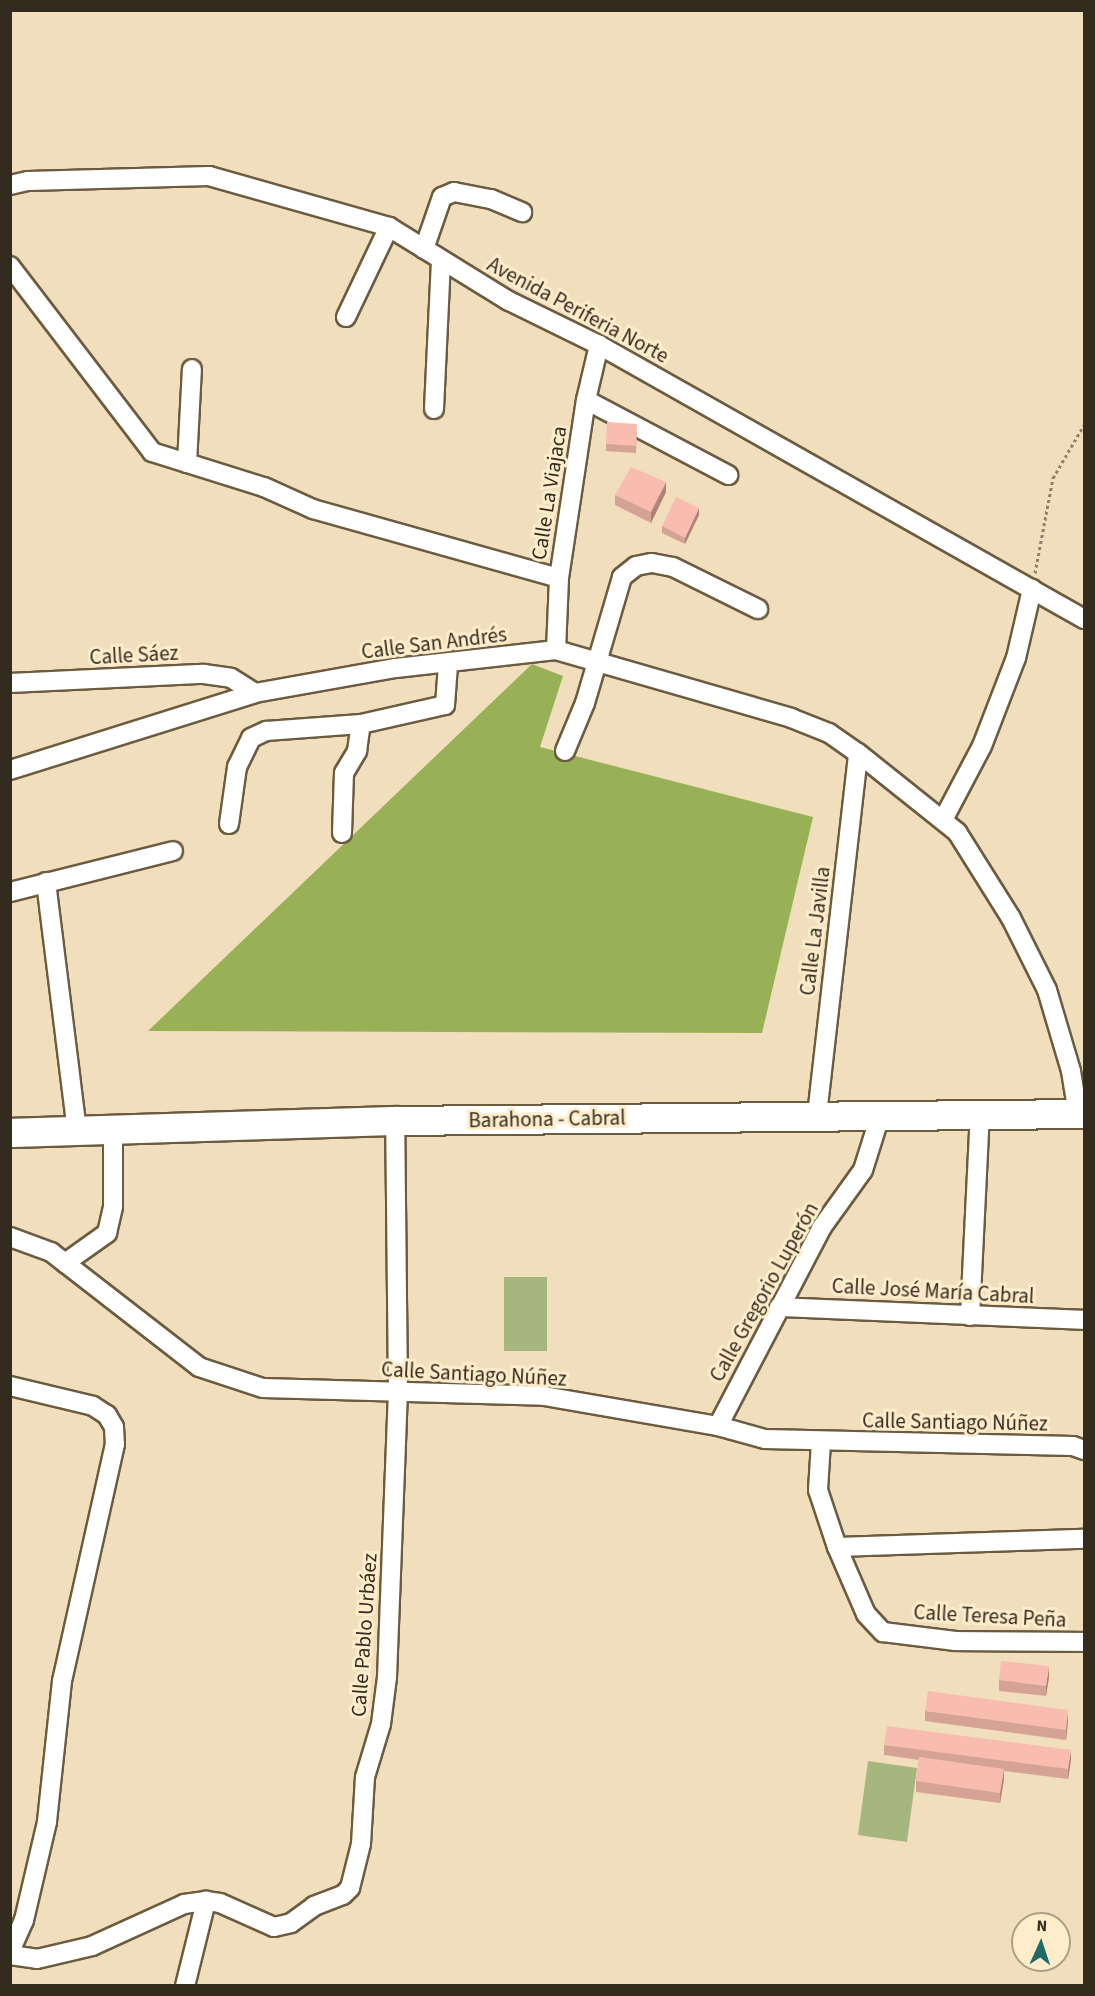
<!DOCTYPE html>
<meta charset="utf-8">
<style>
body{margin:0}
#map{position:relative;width:1095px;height:1996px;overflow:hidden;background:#f0debd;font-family:"Source Sans 3",sans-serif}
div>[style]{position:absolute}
.green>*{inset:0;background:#a6b67f}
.forest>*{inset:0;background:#98b156}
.path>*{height:3px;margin-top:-1.5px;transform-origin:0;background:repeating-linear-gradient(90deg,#8d816a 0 3px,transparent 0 6px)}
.roads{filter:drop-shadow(2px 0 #6c5c3f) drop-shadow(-2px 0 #6c5c3f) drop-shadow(0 2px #6c5c3f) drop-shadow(0 -2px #6c5c3f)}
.street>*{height:18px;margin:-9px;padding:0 9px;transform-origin:9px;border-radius:9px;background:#fff}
.primary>*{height:28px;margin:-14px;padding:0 14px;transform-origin:14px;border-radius:14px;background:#fff}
.wall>*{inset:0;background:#d5a396}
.shaded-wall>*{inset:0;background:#ae847a}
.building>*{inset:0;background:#f8bdae}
span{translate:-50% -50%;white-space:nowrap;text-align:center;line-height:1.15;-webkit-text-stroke:6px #feecca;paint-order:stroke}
.street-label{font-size:21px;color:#322b1e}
.frame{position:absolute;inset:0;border:12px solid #322b1e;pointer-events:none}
.north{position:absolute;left:1011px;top:1912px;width:60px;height:60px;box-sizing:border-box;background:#feecca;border:2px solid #ac9f85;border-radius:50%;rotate:3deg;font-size:16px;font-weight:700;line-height:24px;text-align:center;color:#322b1e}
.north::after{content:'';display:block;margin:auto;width:21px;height:27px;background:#206b69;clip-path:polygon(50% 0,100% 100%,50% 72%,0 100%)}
</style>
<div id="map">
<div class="green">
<i style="clip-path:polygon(504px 1277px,547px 1277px,547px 1351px,504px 1351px)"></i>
<i style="clip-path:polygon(868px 1761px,917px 1768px,907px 1842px,858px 1835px)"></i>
</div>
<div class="forest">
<i style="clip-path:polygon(532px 664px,563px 676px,540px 747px,813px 817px,762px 1033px,148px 1031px)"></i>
</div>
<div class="path">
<i style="left:1035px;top:573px;width:97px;rotate:-79.3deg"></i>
<i style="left:1053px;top:478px;width:61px;rotate:-59.7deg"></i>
</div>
<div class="roads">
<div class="street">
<i style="left:10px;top:185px;width:18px;rotate:-13deg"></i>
<i style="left:28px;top:181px;width:181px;rotate:-1.6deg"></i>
<i style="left:209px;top:176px;width:187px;rotate:15.8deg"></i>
<i style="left:389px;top:227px;width:141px;rotate:31.7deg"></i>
<i style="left:509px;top:301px;width:100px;rotate:26.1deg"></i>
<i style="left:599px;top:345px;width:557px;rotate:29.46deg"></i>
<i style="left:424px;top:249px;width:55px;rotate:-70.9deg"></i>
<i style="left:442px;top:197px;width:13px;rotate:-23deg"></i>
<i style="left:454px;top:192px;width:38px;rotate:11deg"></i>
<i style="left:491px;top:199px;width:34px;rotate:23deg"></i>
<i style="left:10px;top:266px;width:234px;rotate:52.6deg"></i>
<i style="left:152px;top:452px;width:117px;rotate:17.4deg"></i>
<i style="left:264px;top:487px;width:54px;rotate:24.2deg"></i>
<i style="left:313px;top:509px;width:255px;rotate:15.7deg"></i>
<i style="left:346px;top:317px;width:100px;rotate:-64.5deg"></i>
<i style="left:586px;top:400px;width:161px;rotate:27.8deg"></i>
<i style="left:434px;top:409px;width:148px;rotate:-87.3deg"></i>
<i style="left:187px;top:463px;width:94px;rotate:-87deg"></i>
<i style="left:556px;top:650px;width:72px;rotate:-87.6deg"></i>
<i style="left:559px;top:578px;width:180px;rotate:-81.4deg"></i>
<i style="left:586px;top:400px;width:57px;rotate:-76.7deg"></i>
<i style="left:10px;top:683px;width:194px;rotate:-2.7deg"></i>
<i style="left:204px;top:674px;width:27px;rotate:8deg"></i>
<i style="left:231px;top:678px;width:28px;rotate:32deg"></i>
<i style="left:565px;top:751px;width:52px;rotate:-67.4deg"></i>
<i style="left:585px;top:703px;width:131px;rotate:-73.6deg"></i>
<i style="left:622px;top:577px;width:18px;rotate:-38deg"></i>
<i style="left:636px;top:566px;width:16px;rotate:-11deg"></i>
<i style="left:652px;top:563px;width:21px;rotate:11deg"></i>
<i style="left:673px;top:567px;width:95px;rotate:26.3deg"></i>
<i style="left:10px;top:770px;width:257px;rotate:-17.4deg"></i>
<i style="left:255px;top:693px;width:143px;rotate:-10.1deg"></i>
<i style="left:396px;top:668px;width:161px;rotate:-6.4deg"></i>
<i style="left:556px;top:650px;width:245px;rotate:16.1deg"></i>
<i style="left:791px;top:718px;width:41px;rotate:21.5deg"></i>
<i style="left:829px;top:733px;width:35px;rotate:35deg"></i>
<i style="left:858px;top:753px;width:127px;rotate:38.6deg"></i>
<i style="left:957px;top:832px;width:102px;rotate:57.9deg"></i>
<i style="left:1011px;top:918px;width:80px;rotate:63.4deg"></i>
<i style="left:1047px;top:990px;width:84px;rotate:73.5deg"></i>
<i style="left:1071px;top:1071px;width:44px;rotate:80.8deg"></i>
<i style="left:944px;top:818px;width:81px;rotate:-62.2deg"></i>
<i style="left:982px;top:746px;width:94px;rotate:-68.9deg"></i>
<i style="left:1016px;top:658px;width:71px;rotate:-76.9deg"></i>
<i style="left:229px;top:824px;width:58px;rotate:-82deg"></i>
<i style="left:237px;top:767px;width:32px;rotate:-64deg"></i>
<i style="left:251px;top:738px;width:17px;rotate:-25deg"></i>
<i style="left:266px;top:731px;width:95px;rotate:-4.2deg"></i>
<i style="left:342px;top:833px;width:60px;rotate:-88.1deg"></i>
<i style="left:344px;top:773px;width:26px;rotate:-59deg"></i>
<i style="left:357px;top:751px;width:27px;rotate:-82deg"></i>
<i style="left:361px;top:724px;width:86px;rotate:-12.7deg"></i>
<i style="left:445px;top:705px;width:40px;rotate:-85.7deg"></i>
<i style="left:46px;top:882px;width:250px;rotate:82.9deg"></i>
<i style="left:10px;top:892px;width:168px;rotate:-14.1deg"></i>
<i style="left:817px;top:1115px;width:364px;rotate:-83.5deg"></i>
<i style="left:10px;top:1237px;width:44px;rotate:20.1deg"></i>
<i style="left:51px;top:1252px;width:187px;rotate:37.8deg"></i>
<i style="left:199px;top:1367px;width:67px;rotate:18.2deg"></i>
<i style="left:263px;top:1388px;width:281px;rotate:1.6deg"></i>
<i style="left:544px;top:1396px;width:177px;rotate:9.8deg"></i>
<i style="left:718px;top:1426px;width:49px;rotate:15.5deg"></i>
<i style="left:765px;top:1439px;width:308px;rotate:1.3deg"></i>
<i style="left:1073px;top:1446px;width:12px;rotate:20deg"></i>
<i style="left:65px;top:1263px;width:52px;rotate:-35.5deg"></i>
<i style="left:107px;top:1233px;width:27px;rotate:-77deg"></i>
<i style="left:113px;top:1207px;width:78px;rotate:-90deg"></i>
<i style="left:779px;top:1307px;width:305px;rotate:2.4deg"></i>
<i style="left:970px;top:1316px;width:201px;rotate:-87.2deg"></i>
<i style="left:10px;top:1386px;width:85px;rotate:13.5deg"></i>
<i style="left:93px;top:1406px;width:17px;rotate:33deg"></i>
<i style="left:107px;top:1415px;width:14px;rotate:60deg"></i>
<i style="left:114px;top:1427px;width:17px;rotate:87deg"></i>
<i style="left:115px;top:1444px;width:243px;rotate:102.6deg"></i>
<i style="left:62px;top:1681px;width:142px;rotate:96.1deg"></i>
<i style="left:47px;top:1822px;width:101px;rotate:103.2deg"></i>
<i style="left:24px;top:1920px;width:35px;rotate:114deg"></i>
<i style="left:718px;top:1426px;width:225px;rotate:-62.4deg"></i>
<i style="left:822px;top:1227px;width:70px;rotate:-54.3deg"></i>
<i style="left:863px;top:1170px;width:57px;rotate:-72.5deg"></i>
<i style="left:821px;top:1442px;width:48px;rotate:93.6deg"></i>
<i style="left:818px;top:1490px;width:60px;rotate:71.6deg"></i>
<i style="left:837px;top:1547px;width:73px;rotate:66.6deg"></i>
<i style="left:866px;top:1614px;width:25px;rotate:47deg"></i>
<i style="left:883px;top:1632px;width:73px;rotate:7.1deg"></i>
<i style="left:955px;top:1641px;width:129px;rotate:0.4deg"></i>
<i style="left:837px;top:1547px;width:247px;rotate:-1.9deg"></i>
<i style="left:10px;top:1955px;width:27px;rotate:8deg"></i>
<i style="left:37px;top:1959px;width:57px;rotate:-13.3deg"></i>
<i style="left:92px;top:1946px;width:101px;rotate:-24.5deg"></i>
<i style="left:184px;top:1904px;width:22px;rotate:-8deg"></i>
<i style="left:206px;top:1901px;width:14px;rotate:8deg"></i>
<i style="left:220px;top:1903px;width:59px;rotate:24deg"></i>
<i style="left:274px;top:1927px;width:17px;rotate:-13deg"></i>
<i style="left:291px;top:1923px;width:29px;rotate:-36deg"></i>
<i style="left:314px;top:1906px;width:31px;rotate:-21deg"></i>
<i style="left:343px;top:1895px;width:10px;rotate:-45deg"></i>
<i style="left:350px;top:1888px;width:45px;rotate:-76deg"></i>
<i style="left:361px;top:1844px;width:67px;rotate:-86.6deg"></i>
<i style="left:365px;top:1777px;width:55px;rotate:-73.2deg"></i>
<i style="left:381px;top:1724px;width:47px;rotate:-82.7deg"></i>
<i style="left:387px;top:1677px;width:285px;rotate:-87.8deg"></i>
<i style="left:398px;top:1392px;width:271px;rotate:-90.6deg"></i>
<i style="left:185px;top:1986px;width:88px;rotate:-76.1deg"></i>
</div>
<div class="primary">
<i style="left:10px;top:1133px;width:385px;rotate:-1.8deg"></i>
<i style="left:395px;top:1121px;width:689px;rotate:-0.58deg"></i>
</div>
</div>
<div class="wall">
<i style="clip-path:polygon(637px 431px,636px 453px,606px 451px,606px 444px)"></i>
<i style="clip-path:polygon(666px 492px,651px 523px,615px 505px,615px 495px)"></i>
<i style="clip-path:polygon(699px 515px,685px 544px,662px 533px,662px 526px)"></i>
<i style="clip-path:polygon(1049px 1677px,1046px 1696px,999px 1691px,999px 1680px)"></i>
<i style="clip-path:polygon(925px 1711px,1068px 1721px,1066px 1740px,925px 1721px)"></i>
<i style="clip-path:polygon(884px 1745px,1071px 1760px,1068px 1779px,1004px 1771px,1004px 1779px,1000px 1803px,916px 1792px,916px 1781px,919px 1760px,884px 1755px)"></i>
</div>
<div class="shaded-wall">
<i style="clip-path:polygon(666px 482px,666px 492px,651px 523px,651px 512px)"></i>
<i style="clip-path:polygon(699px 508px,699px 515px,685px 544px,685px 538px)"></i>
<i style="clip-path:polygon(1049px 1666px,1049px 1677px,1046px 1696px,1046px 1686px)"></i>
<i style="clip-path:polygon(1068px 1710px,1068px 1721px,1066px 1740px,1066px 1730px)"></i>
<i style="clip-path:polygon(1071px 1750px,1071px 1760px,1068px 1779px,1068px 1769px)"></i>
<i style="clip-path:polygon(1004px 1769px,1004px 1779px,1000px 1803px,1000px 1793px)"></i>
</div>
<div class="building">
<i style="clip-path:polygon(607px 422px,637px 424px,636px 446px,606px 444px)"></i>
<i style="clip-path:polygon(631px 467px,666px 482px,651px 512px,615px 495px)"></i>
<i style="clip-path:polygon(676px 497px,699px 508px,685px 538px,662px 526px)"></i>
<i style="clip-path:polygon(1001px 1661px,1049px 1666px,1046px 1686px,999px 1680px)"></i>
<i style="clip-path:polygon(928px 1691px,1068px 1710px,1066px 1730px,925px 1711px)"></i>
<i style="clip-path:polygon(887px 1726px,1071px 1750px,1068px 1769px,884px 1745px)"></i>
<i style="clip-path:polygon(919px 1757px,1004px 1769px,1000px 1793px,916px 1781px)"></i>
</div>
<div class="street-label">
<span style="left:578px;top:310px;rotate:28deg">Avenida Periferia Norte</span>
<span style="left:549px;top:493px;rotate:-81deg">Calle La Viajaca</span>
<span style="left:434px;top:643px;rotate:-7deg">Calle San Andrés</span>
<span style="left:134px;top:655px;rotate:-3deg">Calle Sáez</span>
<span style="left:815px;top:931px;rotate:-83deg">Calle La Javilla</span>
<span style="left:547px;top:1119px;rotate:-1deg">Barahona - Cabral</span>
<span style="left:933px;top:1291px;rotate:3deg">Calle José María Cabral</span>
<span style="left:764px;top:1292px;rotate:-61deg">Calle Gregorio Luperón</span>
<span style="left:474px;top:1374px;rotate:3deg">Calle Santiago Núñez</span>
<span style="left:955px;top:1422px;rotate:1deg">Calle Santiago Núñez</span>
<span style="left:990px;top:1616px;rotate:3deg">Calle Teresa Peña</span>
<span style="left:364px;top:1635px;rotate:-86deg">Calle Pablo Urbáez</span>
</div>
<div class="frame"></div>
<div class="north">N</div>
</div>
